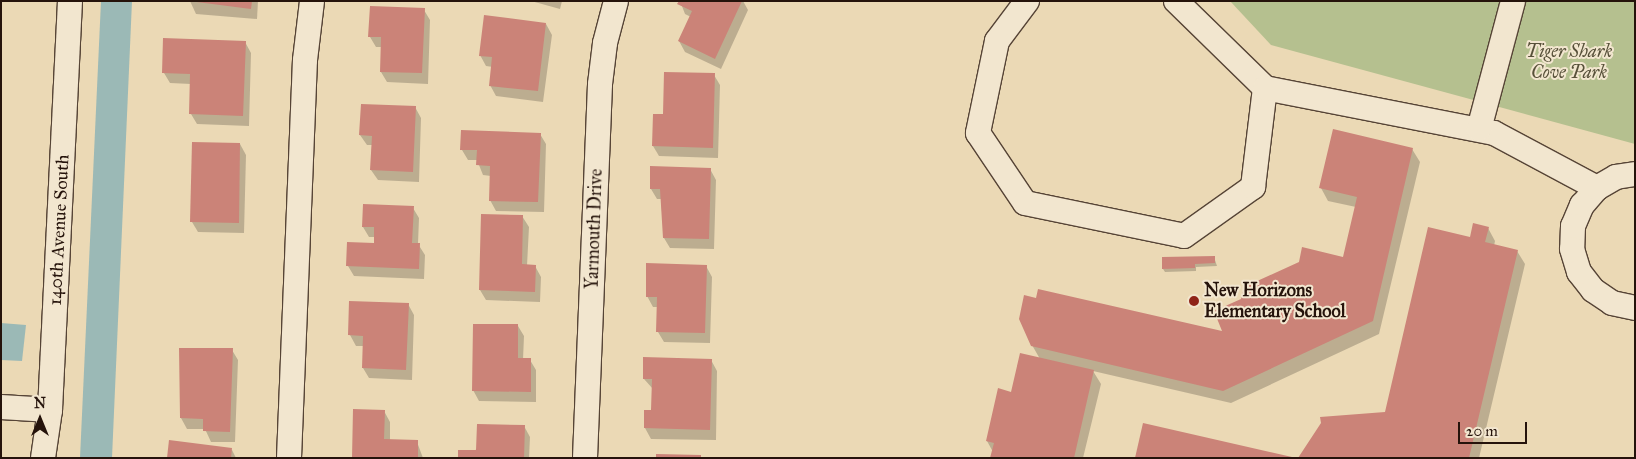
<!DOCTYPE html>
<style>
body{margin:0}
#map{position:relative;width:1636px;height:459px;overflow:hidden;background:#ebd9b5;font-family:"IM FELL Great Primer",serif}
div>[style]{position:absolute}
.green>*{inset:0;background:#b5c08f}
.water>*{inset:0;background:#9bb9b6}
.shadow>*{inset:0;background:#0003}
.building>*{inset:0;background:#cb8378}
.roads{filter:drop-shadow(1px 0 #564436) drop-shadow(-1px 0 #564436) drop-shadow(0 1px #564436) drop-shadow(0 -1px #564436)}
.minor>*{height:24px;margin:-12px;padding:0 12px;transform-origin:12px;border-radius:12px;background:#f2e6cf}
.dots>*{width:14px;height:14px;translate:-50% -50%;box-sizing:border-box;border:2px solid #f2e6cf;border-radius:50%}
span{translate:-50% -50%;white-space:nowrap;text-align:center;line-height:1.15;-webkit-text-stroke:4px #f2e6cf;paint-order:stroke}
.park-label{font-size:18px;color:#575039;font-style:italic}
.street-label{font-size:18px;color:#25130b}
.poi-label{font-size:18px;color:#25130b;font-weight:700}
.left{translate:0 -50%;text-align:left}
.frame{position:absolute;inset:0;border:2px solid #25130b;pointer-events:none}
.north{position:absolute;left:15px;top:394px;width:50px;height:50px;-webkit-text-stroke:4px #f2e6cf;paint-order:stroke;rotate:0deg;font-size:14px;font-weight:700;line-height:20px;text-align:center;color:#25130b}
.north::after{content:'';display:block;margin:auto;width:18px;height:22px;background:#25130b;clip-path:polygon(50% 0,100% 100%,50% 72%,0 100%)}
.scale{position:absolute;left:1458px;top:422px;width:69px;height:22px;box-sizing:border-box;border:2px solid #25130b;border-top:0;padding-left:6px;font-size:15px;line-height:18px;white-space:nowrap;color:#25130b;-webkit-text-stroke:4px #f2e6cf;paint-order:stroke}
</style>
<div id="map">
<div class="green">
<i style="clip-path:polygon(1230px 1px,1635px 1px,1635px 144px,1271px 45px)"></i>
</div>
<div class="water">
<i style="clip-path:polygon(101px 1px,132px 1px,112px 458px,80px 458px)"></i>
<i style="clip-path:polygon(1px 323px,26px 325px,22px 361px,1px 360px)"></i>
</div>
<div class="shadow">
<i style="clip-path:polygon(190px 1px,258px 1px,257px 19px,196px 14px)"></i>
<i style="clip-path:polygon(531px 1px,562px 1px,560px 9px)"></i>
<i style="clip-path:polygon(680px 1px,743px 1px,748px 10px,721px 69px,685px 52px,679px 41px,691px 17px,685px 14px)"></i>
<i style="clip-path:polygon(424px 10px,430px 20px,428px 84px,387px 82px,381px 72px,382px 47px,376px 47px,370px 37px)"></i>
<i style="clip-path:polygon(546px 24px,552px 35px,543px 102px,496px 96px,490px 85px,493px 67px,486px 66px,480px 55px)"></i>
<i style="clip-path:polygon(245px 42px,251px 53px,249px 126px,197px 124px,191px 114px,191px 84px,170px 83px,164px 73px)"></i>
<i style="clip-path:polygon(714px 75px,720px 85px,718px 158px,659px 156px,653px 146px,664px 115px)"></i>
<i style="clip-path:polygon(415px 107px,421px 118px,419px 182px,378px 180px,371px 170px,372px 145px,367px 145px,360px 135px)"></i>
<i style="clip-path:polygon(540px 134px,546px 144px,544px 212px,496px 211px,490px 200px,491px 176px,483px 175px,477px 160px,468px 160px,462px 150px)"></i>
<i style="clip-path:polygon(240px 144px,246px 155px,244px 233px,198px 232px,192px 222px)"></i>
<i style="clip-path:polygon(1412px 149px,1420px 162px,1379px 334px,1231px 403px,1093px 371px,1101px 384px,1083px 458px,992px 458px,993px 452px,987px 441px,1012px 393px,1040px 359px,1032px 345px,1224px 333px,1344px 259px,1356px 207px,1328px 201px,1321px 188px)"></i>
<i style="clip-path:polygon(710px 169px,716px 180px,714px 249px,670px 248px,664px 238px,661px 199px,657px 199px,651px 189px)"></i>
<i style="clip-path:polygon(413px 208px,419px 218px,418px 244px,425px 255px,424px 279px,354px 276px,348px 266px,375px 245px,375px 237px,369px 237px,363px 227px)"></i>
<i style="clip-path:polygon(522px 216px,529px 227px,527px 266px,535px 266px,541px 277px,540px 302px,486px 300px,480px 290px)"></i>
<i style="clip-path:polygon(1488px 228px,1495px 241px,1494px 246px,1517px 251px,1525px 264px,1479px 458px,1300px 458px,1386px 413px,1470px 239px)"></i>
<i style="clip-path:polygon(1214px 257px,1217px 266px,1196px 267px,1196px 271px,1165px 272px,1163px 269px)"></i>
<i style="clip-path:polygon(706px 266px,712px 277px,710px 343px,664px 342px,658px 332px,658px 307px,653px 307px,647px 296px)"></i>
<i style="clip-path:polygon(408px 304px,414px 315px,412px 380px,369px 378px,363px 368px,364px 346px,356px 346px,350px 335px)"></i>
<i style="clip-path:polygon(518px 326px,524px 336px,523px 360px,530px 360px,536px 370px,536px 402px,479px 401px,473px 390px)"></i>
<i style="clip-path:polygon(180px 349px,232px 350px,238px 360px,235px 442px,211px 442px,205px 429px,187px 429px,181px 418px)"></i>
<i style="clip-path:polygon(711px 360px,717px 371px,716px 440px,651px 439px,645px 428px,646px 411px,652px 411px,653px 389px,644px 379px)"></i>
<i style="clip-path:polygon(384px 411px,390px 422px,390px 441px,417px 442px,423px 458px,353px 458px)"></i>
<i style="clip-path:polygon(524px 426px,530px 437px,529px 458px,459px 458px)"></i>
<i style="clip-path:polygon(232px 450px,236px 458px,168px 458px)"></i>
</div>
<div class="building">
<i style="clip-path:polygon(189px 1px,252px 1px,251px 9px)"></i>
<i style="clip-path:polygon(679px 1px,742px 1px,715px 59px,678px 41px,692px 11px,677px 4px)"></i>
<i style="clip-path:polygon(370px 6px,425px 8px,422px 73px,380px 72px,381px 37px,368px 37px)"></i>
<i style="clip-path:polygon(484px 15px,546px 23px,538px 91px,489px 86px,492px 57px,479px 56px)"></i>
<i style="clip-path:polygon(163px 38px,246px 41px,243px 116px,189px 114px,190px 74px,162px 73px)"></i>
<i style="clip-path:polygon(664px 72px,715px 73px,713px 148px,652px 146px,653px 114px,663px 114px)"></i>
<i style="clip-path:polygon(361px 104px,416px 106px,413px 172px,370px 170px,372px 136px,359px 135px)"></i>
<i style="clip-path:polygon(1333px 129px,1413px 148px,1373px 321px,1223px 391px,1031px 346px,1019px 319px,1024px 295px,1036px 298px,1038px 289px,1222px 331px,1214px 311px,1241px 299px,1244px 287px,1299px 262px,1302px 247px,1343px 257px,1357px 197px,1319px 188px)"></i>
<i style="clip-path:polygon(461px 130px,541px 133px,538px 202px,489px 201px,490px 166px,476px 165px,477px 150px,460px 150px)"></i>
<i style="clip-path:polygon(192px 142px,240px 143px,239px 223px,190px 222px)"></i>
<i style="clip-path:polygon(650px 166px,711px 168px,709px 239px,663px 238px,660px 189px,650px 189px)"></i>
<i style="clip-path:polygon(363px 204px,414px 206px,412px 243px,420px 243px,419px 269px,346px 266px,347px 242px,374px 243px,374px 227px,362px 227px)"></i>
<i style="clip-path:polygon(481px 214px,523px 215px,522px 264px,536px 265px,535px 292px,479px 290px)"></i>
<i style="clip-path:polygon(1473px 223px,1489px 227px,1485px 242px,1518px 250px,1469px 458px,1298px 458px,1321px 423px,1320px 417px,1385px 412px,1428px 227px,1470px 237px)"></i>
<i style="clip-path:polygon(1215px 256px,1215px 263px,1195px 264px,1195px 268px,1162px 269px,1162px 257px)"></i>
<i style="clip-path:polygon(646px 263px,707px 265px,705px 333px,656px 332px,657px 297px,646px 297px)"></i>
<i style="clip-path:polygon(349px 301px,409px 303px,406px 370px,362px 368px,363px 336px,348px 335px)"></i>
<i style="clip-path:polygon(473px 324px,518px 324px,518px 358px,531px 358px,531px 392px,472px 391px)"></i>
<i style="clip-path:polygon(179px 348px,233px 348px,230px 432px,203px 431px,203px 419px,180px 418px)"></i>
<i style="clip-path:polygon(1020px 353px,1094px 370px,1074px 458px,990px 458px,994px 443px,986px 441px,998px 388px,1011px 392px)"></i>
<i style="clip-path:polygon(643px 357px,712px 359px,710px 430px,644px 428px,644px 410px,651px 410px,652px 379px,643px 379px)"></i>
<i style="clip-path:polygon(353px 409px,385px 410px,384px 439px,418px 440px,418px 458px,352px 458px)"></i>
<i style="clip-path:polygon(1143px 423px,1292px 457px,1292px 458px,1135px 458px)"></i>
<i style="clip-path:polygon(477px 424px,525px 425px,524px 458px,458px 458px,458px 450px,476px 450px)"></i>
<i style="clip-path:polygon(169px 440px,232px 448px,231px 458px,167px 458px)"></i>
<i style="clip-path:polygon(656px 454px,701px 455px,701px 458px,656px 458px)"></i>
</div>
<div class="roads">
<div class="minor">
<i style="left:1027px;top:1px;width:50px;rotate:126.9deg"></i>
<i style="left:997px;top:41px;width:94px;rotate:101.7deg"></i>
<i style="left:978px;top:133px;width:84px;rotate:56.1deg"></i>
<i style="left:1025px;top:203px;width:162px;rotate:11.7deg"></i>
<i style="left:1184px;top:236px;width:85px;rotate:-35.4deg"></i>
<i style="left:1253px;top:187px;width:100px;rotate:-83.1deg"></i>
<i style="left:1176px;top:1px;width:124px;rotate:44.3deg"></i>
<i style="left:1265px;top:88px;width:233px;rotate:11.1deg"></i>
<i style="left:1494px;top:133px;width:117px;rotate:28.1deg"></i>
<i style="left:1479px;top:129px;width:132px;rotate:-75.1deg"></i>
<i style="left:1635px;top:174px;width:19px;rotate:171deg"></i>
<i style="left:1616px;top:177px;width:22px;rotate:150deg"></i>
<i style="left:1597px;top:188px;width:23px;rotate:131deg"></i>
<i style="left:1582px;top:205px;width:23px;rotate:113deg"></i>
<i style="left:1573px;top:226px;width:23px;rotate:92deg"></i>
<i style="left:1572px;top:249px;width:24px;rotate:73deg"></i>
<i style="left:1579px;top:272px;width:23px;rotate:52deg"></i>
<i style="left:1593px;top:290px;width:23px;rotate:34deg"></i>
<i style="left:1612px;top:303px;width:24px;rotate:12deg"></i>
<i style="left:1px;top:407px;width:49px;rotate:3.5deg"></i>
<i style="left:43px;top:458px;width:49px;rotate:-81.7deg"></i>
<i style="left:50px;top:410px;width:409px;rotate:-87.2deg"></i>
<i style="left:289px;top:458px;width:398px;rotate:-87.7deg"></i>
<i style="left:305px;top:60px;width:59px;rotate:-83.2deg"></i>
<i style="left:585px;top:458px;width:374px;rotate:-87.7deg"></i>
<i style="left:600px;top:84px;width:41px;rotate:-83deg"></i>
<i style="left:605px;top:43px;width:43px;rotate:-75.3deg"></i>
</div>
</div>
<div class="dots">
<i style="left:1194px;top:301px;background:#8f2418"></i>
</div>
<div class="park-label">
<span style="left:1569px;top:62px">Tiger Shark<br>Cove Park</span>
</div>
<div class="street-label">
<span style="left:594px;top:229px;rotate:-88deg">Yarmouth Drive</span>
<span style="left:59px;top:230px;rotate:-87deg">140th Avenue South</span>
</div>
<div class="poi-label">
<span class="left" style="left:1204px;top:301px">New Horizons<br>Elementary School</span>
</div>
<div class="frame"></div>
<div class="north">N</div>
<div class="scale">20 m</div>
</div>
